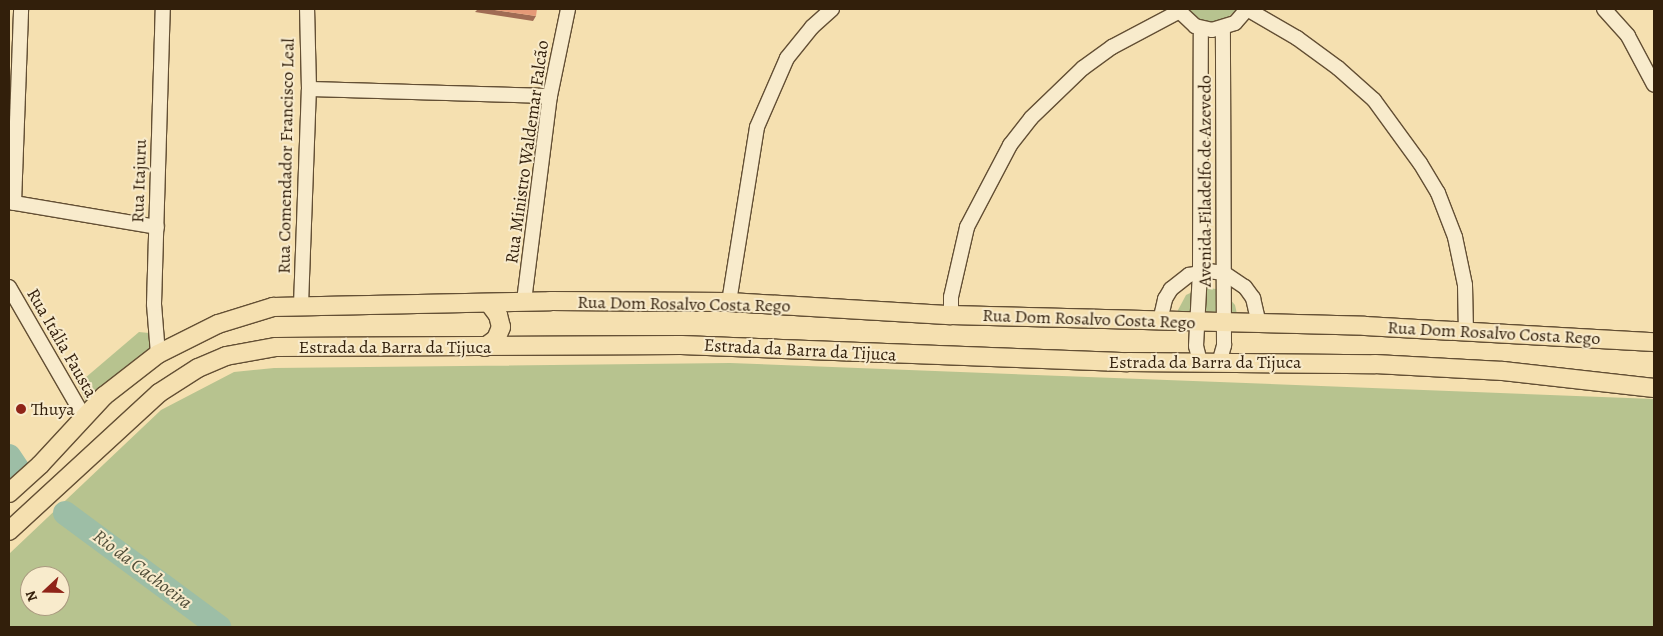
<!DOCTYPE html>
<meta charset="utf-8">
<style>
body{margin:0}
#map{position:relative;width:1663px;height:636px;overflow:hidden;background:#f5e0b0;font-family:Alegreya,serif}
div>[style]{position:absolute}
.green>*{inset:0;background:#b7c38f}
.river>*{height:24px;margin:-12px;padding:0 12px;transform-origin:12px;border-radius:12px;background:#9dbea6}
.roads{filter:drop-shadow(1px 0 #634f34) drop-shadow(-1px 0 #634f34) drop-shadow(0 1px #634f34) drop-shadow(0 -1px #634f34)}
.minor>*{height:14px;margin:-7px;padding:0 7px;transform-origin:7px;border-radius:7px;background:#f8ebcc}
.major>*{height:18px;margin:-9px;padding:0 9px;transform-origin:9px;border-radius:9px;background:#f5e0b0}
.shaded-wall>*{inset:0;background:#a06c54}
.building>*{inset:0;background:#e59a78}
.dots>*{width:14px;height:14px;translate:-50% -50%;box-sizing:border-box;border:2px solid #f8ebcc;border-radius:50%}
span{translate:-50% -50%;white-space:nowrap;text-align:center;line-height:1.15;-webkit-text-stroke:4px #f8ebcc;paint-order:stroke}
.street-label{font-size:18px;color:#321f0b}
.poi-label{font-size:18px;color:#321f0b}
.left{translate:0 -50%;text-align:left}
.water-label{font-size:19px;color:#524f3a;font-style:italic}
.frame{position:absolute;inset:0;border:10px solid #321f0b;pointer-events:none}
.north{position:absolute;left:20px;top:566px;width:50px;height:50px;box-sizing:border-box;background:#f8ebcc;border:1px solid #a9997f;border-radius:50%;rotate:249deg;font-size:14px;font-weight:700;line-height:20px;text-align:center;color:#321f0b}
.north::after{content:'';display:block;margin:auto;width:18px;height:22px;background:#8f2418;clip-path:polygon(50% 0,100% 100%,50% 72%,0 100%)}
</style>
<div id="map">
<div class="green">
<i style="clip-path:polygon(1184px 9px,1237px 9px,1226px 19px,1209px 23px,1192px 17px)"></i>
<i style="clip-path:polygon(1203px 287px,1222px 290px,1235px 305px,1237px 314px,1177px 312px,1186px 295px)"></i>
<i style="clip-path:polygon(139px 332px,149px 333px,155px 347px,87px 404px,78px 384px)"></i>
<i style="clip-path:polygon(evenodd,730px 363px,1654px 399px,1654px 627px,9px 627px,9px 554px,161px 410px,234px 372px,274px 368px,730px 363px,30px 576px,60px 576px,60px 606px,30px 606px,30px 576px)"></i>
</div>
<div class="river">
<i style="left:9px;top:456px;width:18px;rotate:56deg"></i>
<i style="left:65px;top:513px;width:192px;rotate:36.5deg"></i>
</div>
<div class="roads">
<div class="minor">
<i style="left:1177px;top:9px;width:25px;rotate:43deg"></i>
<i style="left:1195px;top:26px;width:17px;rotate:13deg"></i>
<i style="left:1212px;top:30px;width:24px;rotate:-17deg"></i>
<i style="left:1235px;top:23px;width:18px;rotate:-49deg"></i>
<i style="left:1247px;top:9px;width:58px;rotate:30.1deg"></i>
<i style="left:1297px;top:38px;width:51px;rotate:36.2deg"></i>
<i style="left:1338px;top:68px;width:48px;rotate:41.6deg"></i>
<i style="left:1374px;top:100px;width:78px;rotate:53.9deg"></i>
<i style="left:1420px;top:163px;width:35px;rotate:59deg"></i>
<i style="left:1438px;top:193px;width:47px;rotate:68.9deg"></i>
<i style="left:1455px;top:237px;width:49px;rotate:78.2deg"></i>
<i style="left:1465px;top:285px;width:46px;rotate:88.8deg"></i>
<i style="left:1604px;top:9px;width:36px;rotate:48deg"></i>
<i style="left:1628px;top:36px;width:55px;rotate:62deg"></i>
<i style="left:309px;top:89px;width:241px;rotate:1.7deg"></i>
<i style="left:9px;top:202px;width:150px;rotate:9.6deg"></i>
<i style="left:14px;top:203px;width:194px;rotate:-87.9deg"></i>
<i style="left:9px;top:287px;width:150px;rotate:60deg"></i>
<i style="left:524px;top:301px;width:207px;rotate:-82.8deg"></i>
<i style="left:550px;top:96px;width:89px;rotate:-78.3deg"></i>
<i style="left:729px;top:302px;width:177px;rotate:-80.9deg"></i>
<i style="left:757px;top:127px;width:75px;rotate:-66.5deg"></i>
<i style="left:787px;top:58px;width:40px;rotate:-51deg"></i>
<i style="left:812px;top:27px;width:27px;rotate:-42deg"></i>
<i style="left:301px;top:305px;width:216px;rotate:-87.9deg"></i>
<i style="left:309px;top:89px;width:80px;rotate:-91.4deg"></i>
<i style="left:951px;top:315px;width:18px;rotate:-90deg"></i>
<i style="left:951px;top:297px;width:72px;rotate:-77.1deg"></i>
<i style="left:967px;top:227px;width:93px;rotate:-62.3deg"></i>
<i style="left:1010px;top:145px;width:34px;rotate:-52deg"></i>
<i style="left:1031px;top:118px;width:72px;rotate:-43.9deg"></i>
<i style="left:1083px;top:68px;width:36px;rotate:-36deg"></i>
<i style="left:1112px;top:47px;width:75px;rotate:-27.9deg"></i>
<i style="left:1160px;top:321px;width:23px;rotate:-77deg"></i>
<i style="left:1165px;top:299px;width:12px;rotate:-59deg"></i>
<i style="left:1171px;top:289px;width:23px;rotate:-38deg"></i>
<i style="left:1189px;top:275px;width:19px;rotate:-12deg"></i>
<i style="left:1208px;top:271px;width:16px;rotate:7deg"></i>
<i style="left:1224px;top:273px;width:25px;rotate:34deg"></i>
<i style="left:1245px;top:287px;width:14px;rotate:54deg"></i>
<i style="left:1253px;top:298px;width:27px;rotate:77deg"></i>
<i style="left:158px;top:354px;width:50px;rotate:-94.6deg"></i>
<i style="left:154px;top:304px;width:295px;rotate:-88.3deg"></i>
<i style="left:1200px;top:362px;width:16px;rotate:-104deg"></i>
<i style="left:1196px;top:346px;width:75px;rotate:-86.9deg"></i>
<i style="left:1200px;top:271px;width:243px;rotate:-89.8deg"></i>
<i style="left:1219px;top:363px;width:19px;rotate:-74deg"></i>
<i style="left:1224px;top:345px;width:317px;rotate:-90.2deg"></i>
</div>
<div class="major">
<i style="left:485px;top:347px;width:14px;rotate:-36deg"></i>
<i style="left:496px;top:339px;width:13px;rotate:-67deg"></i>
<i style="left:501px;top:327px;width:12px;rotate:-104deg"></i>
<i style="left:498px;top:315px;width:15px;rotate:-127deg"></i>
<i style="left:9px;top:493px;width:42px;rotate:-42.1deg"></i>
<i style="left:40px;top:465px;width:94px;rotate:-47.2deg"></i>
<i style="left:104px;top:396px;width:68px;rotate:-37.9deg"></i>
<i style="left:158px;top:354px;width:67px;rotate:-26.6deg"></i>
<i style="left:218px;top:324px;width:58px;rotate:-17.2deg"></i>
<i style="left:273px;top:307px;width:277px;rotate:-1.2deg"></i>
<i style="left:550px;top:301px;width:179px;rotate:0.3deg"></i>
<i style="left:729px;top:302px;width:222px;rotate:3.4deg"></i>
<i style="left:951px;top:315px;width:414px;rotate:1.5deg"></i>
<i style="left:1365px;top:326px;width:289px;rotate:3.2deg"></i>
<i style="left:9px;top:531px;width:204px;rotate:-42.6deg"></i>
<i style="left:159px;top:393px;width:46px;rotate:-32.7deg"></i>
<i style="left:198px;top:368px;width:30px;rotate:-23deg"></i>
<i style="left:226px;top:356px;width:51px;rotate:-10.2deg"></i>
<i style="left:276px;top:347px;width:405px;rotate:-0.3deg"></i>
<i style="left:681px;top:345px;width:447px;rotate:2.2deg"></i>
<i style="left:1128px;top:362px;width:247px;rotate:0.5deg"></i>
<i style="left:1375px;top:364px;width:128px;rotate:3.1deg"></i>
<i style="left:1503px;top:371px;width:152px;rotate:6.4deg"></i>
</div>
</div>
<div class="shaded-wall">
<i style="clip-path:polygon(478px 9px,488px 9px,536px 16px,533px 21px,475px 12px)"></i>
</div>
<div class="building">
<i style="clip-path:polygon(488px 9px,537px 9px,536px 16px)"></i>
</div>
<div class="dots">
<i style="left:21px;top:409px;background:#8f2418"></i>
</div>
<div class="street-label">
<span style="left:527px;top:152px;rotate:-82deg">Rua Ministro Waldemar Falcão</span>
<span style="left:286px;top:156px;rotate:-89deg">Rua Comendador Francisco Leal</span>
<span style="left:139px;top:181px;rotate:-88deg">Rua Itajuru</span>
<span style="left:1205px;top:181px;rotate:-90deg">Avenida Filadelfo de Azevedo</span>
<span style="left:684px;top:304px;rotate:1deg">Rua Dom Rosalvo Costa Rego</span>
<span style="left:1089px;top:319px;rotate:2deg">Rua Dom Rosalvo Costa Rego</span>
<span style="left:1494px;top:333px;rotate:3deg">Rua Dom Rosalvo Costa Rego</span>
<span style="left:62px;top:343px;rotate:60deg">Rua Itália Fausta</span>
<span style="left:395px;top:347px">Estrada da Barra da Tijuca</span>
<span style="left:800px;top:350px;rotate:3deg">Estrada da Barra da Tijuca</span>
<span style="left:1205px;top:362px">Estrada da Barra da Tijuca</span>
</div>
<div class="poi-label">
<span class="left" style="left:31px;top:409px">Thuya</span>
</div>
<div class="water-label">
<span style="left:142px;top:570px;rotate:37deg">Rio da Cachoeira</span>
</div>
<div class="frame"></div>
<div class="north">N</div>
</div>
